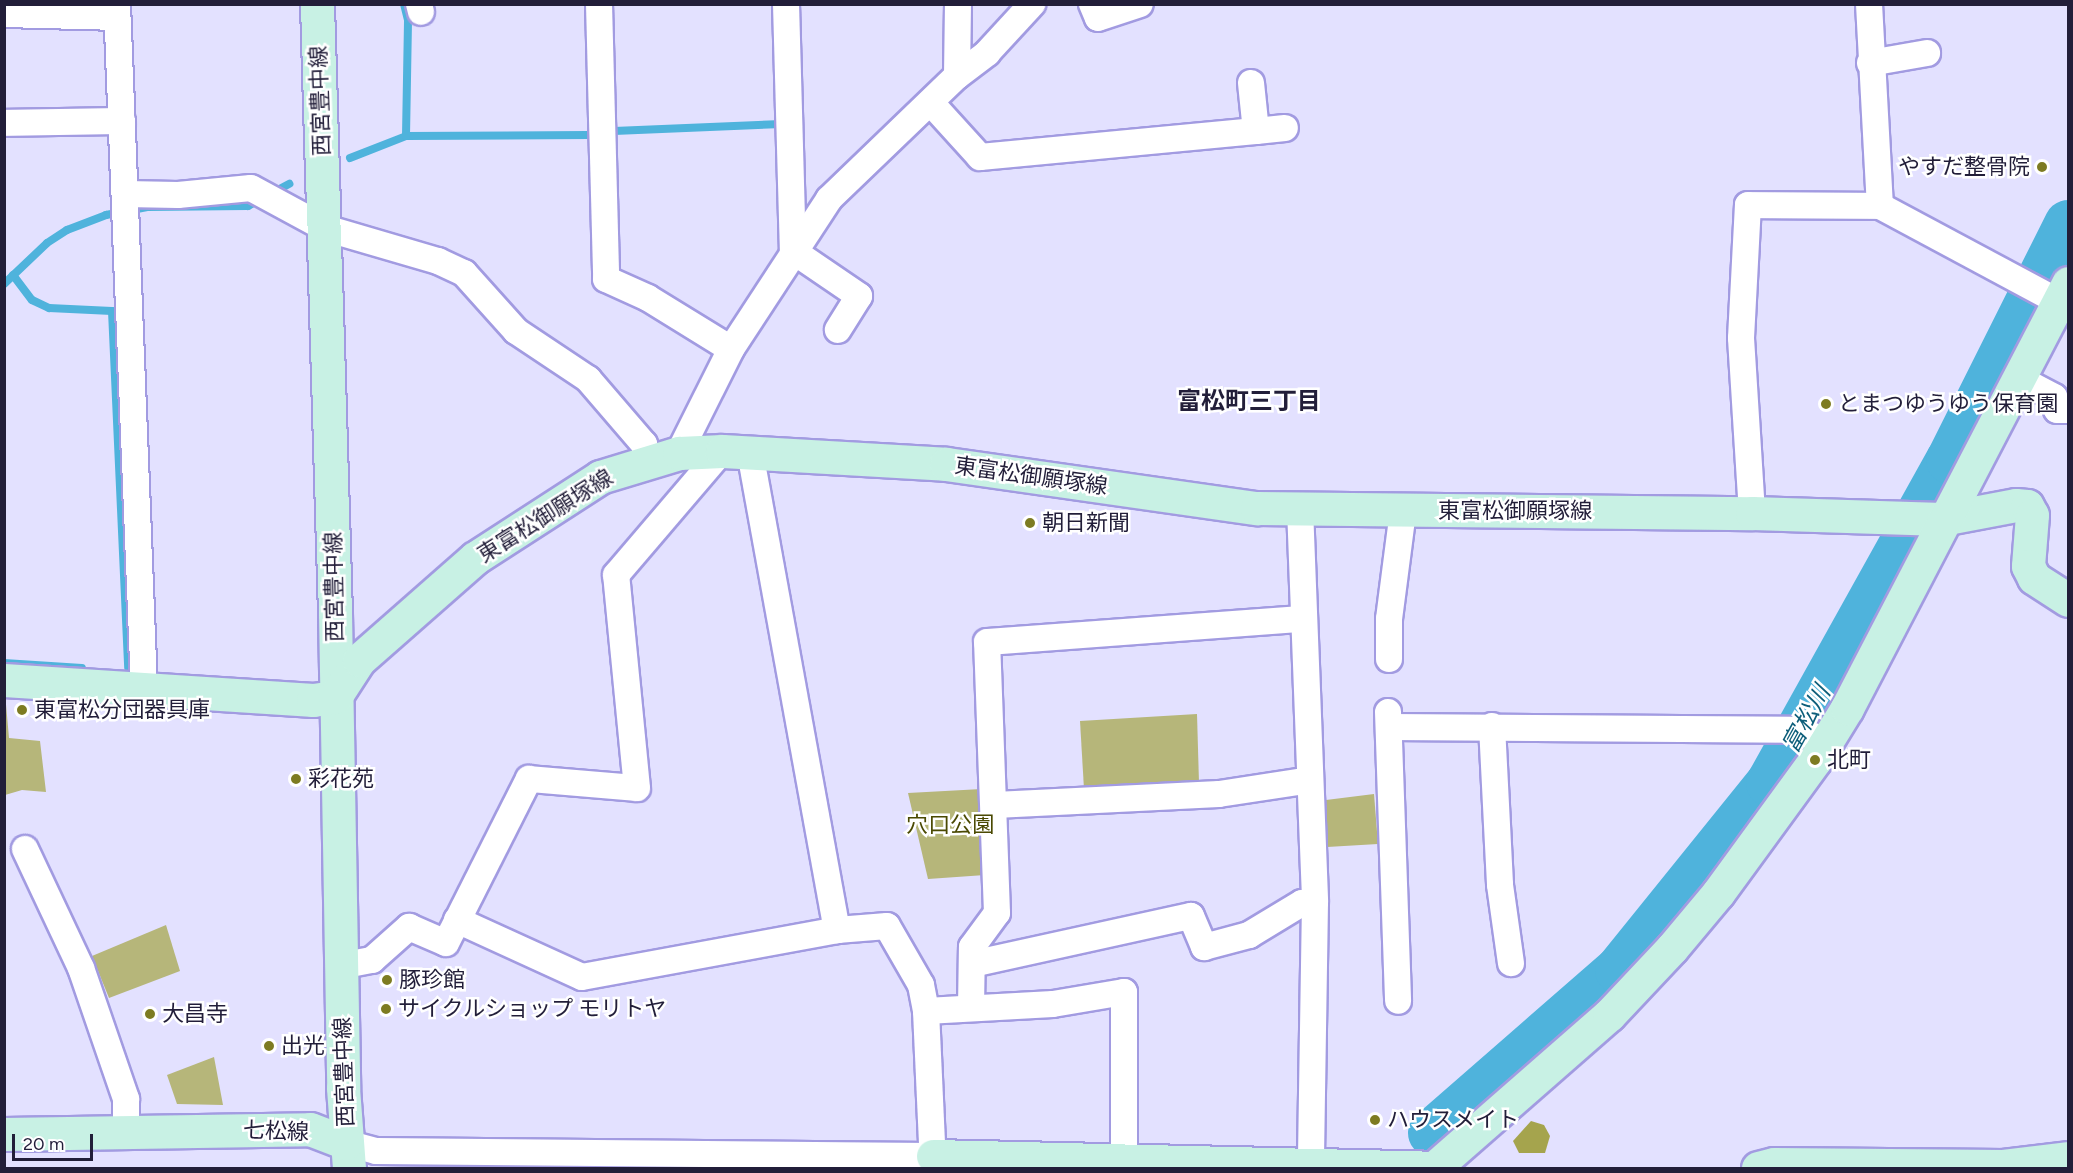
<!DOCTYPE html>
<meta charset="utf-8">
<style>
body{margin:0}
#map{position:relative;width:2073px;height:1173px;overflow:hidden;background:#e3e1ff;font-family:Figtree,"Noto Sans JP",sans-serif}
div>[style]{position:absolute}
.green>*{inset:0;background:#b6b67a}
.forest>*{inset:0;background:#a5a44d}
.stream>*{height:8px;margin:-4px;padding:0 4px;transform-origin:4px;border-radius:4px;background:#4fb3dc}
.river>*{height:48px;margin:-24px;padding:0 24px;transform-origin:24px;border-radius:24px;background:#4fb3dc}
.roads{filter:drop-shadow(2px 0 #a29be1) drop-shadow(-2px 0 #a29be1) drop-shadow(0 2px #a29be1) drop-shadow(0 -2px #a29be1)}
.street>*{height:26px;margin:-13px;padding:0 13px;transform-origin:13px;border-radius:13px;background:#fff}
.secondary>*{height:33px;margin:-16.5px;padding:0 16.5px;transform-origin:16.5px;border-radius:16.5px;background:#c8f1e4}
.dots>*{width:16px;height:16px;translate:-50% -50%;box-sizing:border-box;border:3px solid #fff;border-radius:50%}
span{translate:-50% -50%;white-space:nowrap;text-align:center;line-height:1.15;-webkit-text-stroke:5px #fff;paint-order:stroke}
.street-label{font-size:22px;color:#221e39}
.poi-label{font-size:22px;color:#221e39}
.right{translate:-100% -50%;text-align:right}
.left{translate:0 -50%;text-align:left}
.park-label{font-size:22px;color:#4a4902}
.neighbourhood-label{font-size:24px;color:#221e39;font-weight:700}
.water-label{font-size:24px;color:#0d5e7a;font-style:italic}
.frame{position:absolute;inset:0;border:6px solid #221e39;pointer-events:none}
.scale{position:absolute;left:12px;top:1134px;width:81px;height:27px;box-sizing:border-box;border:3px solid #221e39;border-top:0;padding-left:8px;font-size:18px;line-height:21px;white-space:nowrap;color:#221e39;-webkit-text-stroke:4px #fff;paint-order:stroke}
</style>
<div id="map">
<div class="green">
<i style="clip-path:polygon(5px 693px,9px 738px,40px 741px,46px 792px,22px 790px,5px 795px)"></i>
<i style="clip-path:polygon(1197px 714px,1199px 783px,1084px 789px,1080px 721px)"></i>
<i style="clip-path:polygon(982px 789px,985px 875px,928px 879px,908px 793px)"></i>
<i style="clip-path:polygon(1374px 794px,1378px 844px,1327px 847px,1326px 800px)"></i>
<i style="clip-path:polygon(166px 925px,180px 971px,109px 998px,92px 956px)"></i>
<i style="clip-path:polygon(214px 1057px,223px 1105px,177px 1104px,167px 1075px)"></i>
</div>
<div class="forest">
<i style="clip-path:polygon(1531px 1121px,1544px 1125px,1550px 1136px,1545px 1153px,1519px 1153px,1513px 1141px)"></i>
</div>
<div class="stream">
<i style="left:614px;top:131px;width:168px;rotate:-2.4deg"></i>
<i style="left:406px;top:136px;width:182px;rotate:-0.3deg"></i>
<i style="left:350px;top:158px;width:60px;rotate:-21.4deg"></i>
<i style="left:406px;top:136px;width:116px;rotate:-89deg"></i>
<i style="left:408px;top:20px;width:16px;rotate:-104deg"></i>
<i style="left:13px;top:275px;width:31px;rotate:53deg"></i>
<i style="left:32px;top:300px;width:19px;rotate:25deg"></i>
<i style="left:49px;top:308px;width:63px;rotate:2.7deg"></i>
<i style="left:112px;top:311px;width:357px;rotate:87.4deg"></i>
<i style="left:4px;top:284px;width:59px;rotate:-43.6deg"></i>
<i style="left:47px;top:243px;width:24px;rotate:-33deg"></i>
<i style="left:67px;top:230px;width:42px;rotate:-21deg"></i>
<i style="left:106px;top:215px;width:42px;rotate:-11deg"></i>
<i style="left:147px;top:207px;width:101px;rotate:-0.6deg"></i>
<i style="left:248px;top:206px;width:47px;rotate:-28.2deg"></i>
<i style="left:4px;top:663px;width:78px;rotate:3.7deg"></i>
</div>
<div class="river">
<i style="left:1432px;top:1133px;width:248px;rotate:-41.1deg"></i>
<i style="left:1619px;top:970px;width:240px;rotate:-51.1deg"></i>
<i style="left:1770px;top:783px;width:370px;rotate:-60.9deg"></i>
<i style="left:1950px;top:460px;width:264px;rotate:-63.4deg"></i>
</div>
<div class="roads">
<div class="street">
<i style="left:117px;top:4px;width:686px;rotate:87.74deg"></i>
<i style="left:419px;top:4px;width:8px;rotate:76deg"></i>
<i style="left:599px;top:4px;width:275px;rotate:88.5deg"></i>
<i style="left:606px;top:279px;width:46px;rotate:24.3deg"></i>
<i style="left:648px;top:298px;width:97px;rotate:31.6deg"></i>
<i style="left:786px;top:4px;width:247px;rotate:88.4deg"></i>
<i style="left:793px;top:251px;width:80px;rotate:34.3deg"></i>
<i style="left:859px;top:296px;width:40px;rotate:122deg"></i>
<i style="left:1092px;top:4px;width:15px;rotate:67deg"></i>
<i style="left:1098px;top:18px;width:44px;rotate:-18.4deg"></i>
<i style="left:1869px;top:4px;width:202px;rotate:86.9deg"></i>
<i style="left:1880px;top:206px;width:203px;rotate:28.2deg"></i>
<i style="left:4px;top:14px;width:113px;rotate:1.5deg"></i>
<i style="left:1870px;top:63px;width:58px;rotate:-10deg"></i>
<i style="left:957px;top:76px;width:72px;rotate:-89.2deg"></i>
<i style="left:1251px;top:83px;width:48px;rotate:84.1deg"></i>
<i style="left:1256px;top:131px;width:29px;rotate:-6deg"></i>
<i style="left:931px;top:103px;width:73px;rotate:47.8deg"></i>
<i style="left:980px;top:157px;width:277px;rotate:-5.4deg"></i>
<i style="left:4px;top:123px;width:118px;rotate:-1deg"></i>
<i style="left:126px;top:194px;width:52px;rotate:1.1deg"></i>
<i style="left:178px;top:195px;width:73px;rotate:-5.5deg"></i>
<i style="left:251px;top:188px;width:84px;rotate:28.4deg"></i>
<i style="left:325px;top:228px;width:118px;rotate:16.3deg"></i>
<i style="left:438px;top:261px;width:29px;rotate:25deg"></i>
<i style="left:464px;top:273px;width:78px;rotate:48.1deg"></i>
<i style="left:516px;top:331px;width:87px;rotate:33.7deg"></i>
<i style="left:588px;top:379px;width:86px;rotate:49.3deg"></i>
<i style="left:644px;top:444px;width:16px;rotate:76deg"></i>
<i style="left:2018px;top:378px;width:41px;rotate:27.8deg"></i>
<i style="left:2054px;top:397px;width:13px;rotate:77deg"></i>
<i style="left:2057px;top:410px;width:11px"></i>
<i style="left:750px;top:452px;width:486px;rotate:79.7deg"></i>
<i style="left:679px;top:453px;width:116px;rotate:-63.4deg"></i>
<i style="left:731px;top:349px;width:179px;rotate:-56.8deg"></i>
<i style="left:829px;top:199px;width:178px;rotate:-43.9deg"></i>
<i style="left:957px;top:76px;width:38px;rotate:-37deg"></i>
<i style="left:987px;top:53px;width:67px;rotate:-47.4deg"></i>
<i style="left:1300px;top:508px;width:394px;rotate:87.8deg"></i>
<i style="left:1315px;top:902px;width:263px;rotate:90.9deg"></i>
<i style="left:1752px;top:513px;width:175px;rotate:-93.6deg"></i>
<i style="left:1741px;top:338px;width:133px;rotate:-87deg"></i>
<i style="left:1748px;top:205px;width:132px;rotate:0.4deg"></i>
<i style="left:1389px;top:659px;width:40px;rotate:-90deg"></i>
<i style="left:1389px;top:619px;width:109px;rotate:-82.6deg"></i>
<i style="left:1388px;top:712px;width:289px;rotate:88deg"></i>
<i style="left:1492px;top:726px;width:159px;rotate:87.1deg"></i>
<i style="left:1500px;top:885px;width:79px;rotate:82deg"></i>
<i style="left:1389px;top:727px;width:402px;rotate:0.4deg"></i>
<i style="left:1791px;top:730px;width:38px;rotate:15deg"></i>
<i style="left:995px;top:805px;width:224px;rotate:-2.8deg"></i>
<i style="left:1219px;top:794px;width:92px;rotate:-8.7deg"></i>
<i style="left:25px;top:849px;width:132px;rotate:64.8deg"></i>
<i style="left:81px;top:968px;width:139px;rotate:71deg"></i>
<i style="left:126px;top:1099px;width:33px;rotate:90deg"></i>
<i style="left:457px;top:920px;width:137px;rotate:24.5deg"></i>
<i style="left:582px;top:977px;width:259px;rotate:-10.4deg"></i>
<i style="left:837px;top:930px;width:50px;rotate:-4.6deg"></i>
<i style="left:887px;top:926px;width:68px;rotate:60deg"></i>
<i style="left:921px;top:985px;width:26px;rotate:79deg"></i>
<i style="left:926px;top:1011px;width:157px;rotate:87.4deg"></i>
<i style="left:972px;top:964px;width:224px;rotate:-12.4deg"></i>
<i style="left:1191px;top:916px;width:34px;rotate:67deg"></i>
<i style="left:1204px;top:947px;width:47px;rotate:-14.9deg"></i>
<i style="left:1249px;top:935px;width:62px;rotate:-31.1deg"></i>
<i style="left:1302px;top:903px;width:13px;rotate:-4deg"></i>
<i style="left:340px;top:966px;width:33px;rotate:-11deg"></i>
<i style="left:372px;top:960px;width:50px;rotate:-41.7deg"></i>
<i style="left:409px;top:927px;width:40px;rotate:23.4deg"></i>
<i style="left:446px;top:943px;width:184px;rotate:-63.2deg"></i>
<i style="left:529px;top:779px;width:108px;rotate:4.8deg"></i>
<i style="left:637px;top:788px;width:214px;rotate:-95.6deg"></i>
<i style="left:616px;top:575px;width:163px;rotate:-49.5deg"></i>
<i style="left:971px;top:1008px;width:61px;rotate:-89.1deg"></i>
<i style="left:972px;top:947px;width:42px;rotate:-53.7deg"></i>
<i style="left:997px;top:913px;width:271px;rotate:-92.1deg"></i>
<i style="left:987px;top:642px;width:316px;rotate:-4.2deg"></i>
<i style="left:926px;top:1011px;width:127px;rotate:-3.2deg"></i>
<i style="left:1053px;top:1004px;width:72px;rotate:-9.6deg"></i>
<i style="left:1124px;top:992px;width:169px;rotate:90deg"></i>
<i style="left:346px;top:1143px;width:31px;rotate:15deg"></i>
<i style="left:376px;top:1151px;width:557px;rotate:0.51deg"></i>
</div>
<div class="secondary">
<i style="left:317px;top:4px;width:609px;rotate:88.31deg"></i>
<i style="left:335px;top:613px;width:475px;rotate:89deg"></i>
<i style="left:343px;top:1088px;width:80px;rotate:85.7deg"></i>
<i style="left:4px;top:680px;width:310px;rotate:3.7deg"></i>
<i style="left:313px;top:700px;width:22px;rotate:-8deg"></i>
<i style="left:335px;top:697px;width:44px;rotate:-57deg"></i>
<i style="left:359px;top:660px;width:154px;rotate:-41.3deg"></i>
<i style="left:475px;top:558px;width:149px;rotate:-32.9deg"></i>
<i style="left:600px;top:477px;width:83px;rotate:-16.9deg"></i>
<i style="left:679px;top:453px;width:43px;rotate:-2.7deg"></i>
<i style="left:722px;top:451px;width:224px;rotate:3.3deg"></i>
<i style="left:946px;top:464px;width:314px;rotate:8.1deg"></i>
<i style="left:1257px;top:508px;width:495px;rotate:0.6deg"></i>
<i style="left:1752px;top:513px;width:190px;rotate:1.8deg"></i>
<i style="left:1942px;top:519px;width:75px;rotate:-10.7deg"></i>
<i style="left:2016px;top:505px;width:11px;rotate:5deg"></i>
<i style="left:2027px;top:506px;width:10px;rotate:61deg"></i>
<i style="left:2032px;top:515px;width:51px;rotate:94.5deg"></i>
<i style="left:2028px;top:566px;width:13px;rotate:63deg"></i>
<i style="left:2034px;top:578px;width:40px;rotate:32.9deg"></i>
<i style="left:4px;top:1134px;width:306px;rotate:-0.9deg"></i>
<i style="left:310px;top:1129px;width:39px;rotate:21deg"></i>
<i style="left:933px;top:1156px;width:511px;rotate:1.35deg"></i>
<i style="left:1434px;top:1168px;width:232px;rotate:-41.2deg"></i>
<i style="left:1609px;top:1015px;width:92px;rotate:-46.8deg"></i>
<i style="left:1672px;top:948px;width:72px;rotate:-50.1deg"></i>
<i style="left:1718px;top:893px;width:165px;rotate:-53.9deg"></i>
<i style="left:1815px;top:760px;width:61px;rotate:-58.4deg"></i>
<i style="left:1847px;top:708px;width:479px;rotate:-62.5deg"></i>
<i style="left:1758px;top:1168px;width:16px;rotate:-14deg"></i>
<i style="left:1774px;top:1164px;width:229px;rotate:0.5deg"></i>
<i style="left:2003px;top:1166px;width:65px;rotate:-7deg"></i>
</div>
</div>
<div class="dots">
<i style="left:2042px;top:167px;background:#7d7b22"></i>
<i style="left:1826px;top:404px;background:#7d7b22"></i>
<i style="left:1030px;top:523px;background:#7d7b22"></i>
<i style="left:22px;top:710px;background:#7d7b22"></i>
<i style="left:1815px;top:760px;background:#7d7b22"></i>
<i style="left:296px;top:779px;background:#7d7b22"></i>
<i style="left:387px;top:980px;background:#7d7b22"></i>
<i style="left:386px;top:1009px;background:#7d7b22"></i>
<i style="left:150px;top:1014px;background:#7d7b22"></i>
<i style="left:269px;top:1046px;background:#7d7b22"></i>
<i style="left:1375px;top:1120px;background:#7d7b22"></i>
</div>
<div class="street-label">
<span style="left:320px;top:101px;rotate:-92deg">西宮豊中線</span>
<span style="left:1031px;top:476px;rotate:8deg">東富松御願塚線</span>
<span style="left:1515px;top:511px">東富松御願塚線</span>
<span style="left:545px;top:516px;rotate:-32deg">東富松御願塚線</span>
<span style="left:334px;top:587px;rotate:-91deg">西宮豊中線</span>
<span style="left:344px;top:1072px;rotate:-92deg">西宮豊中線</span>
<span style="left:276px;top:1131px;rotate:2deg">七松線</span>
</div>
<div class="poi-label">
<span class="right" style="left:2030px;top:167px">やすだ整骨院</span>
<span class="left" style="left:1838px;top:404px">とまつゆうゆう保育園</span>
<span class="left" style="left:1042px;top:523px">朝日新聞</span>
<span class="left" style="left:34px;top:710px">東富松分団器具庫</span>
<span class="left" style="left:1827px;top:760px">北町</span>
<span class="left" style="left:308px;top:779px">彩花苑</span>
<span class="left" style="left:399px;top:980px">豚珍館</span>
<span class="left" style="left:398px;top:1009px">サイクルショップ モリトヤ</span>
<span class="left" style="left:162px;top:1014px">大昌寺</span>
<span class="left" style="left:281px;top:1046px">出光</span>
<span class="left" style="left:1387px;top:1120px">ハウスメイト</span>
</div>
<div class="park-label">
<span style="left:950px;top:825px">穴口公園</span>
</div>
<div class="neighbourhood-label">
<span style="left:1249px;top:401px">富松町三丁目</span>
</div>
<div class="water-label">
<span style="left:1806px;top:719px;rotate:-61deg">富松川</span>
</div>
<div class="frame"></div>
<div class="scale">20 m</div>
</div>
